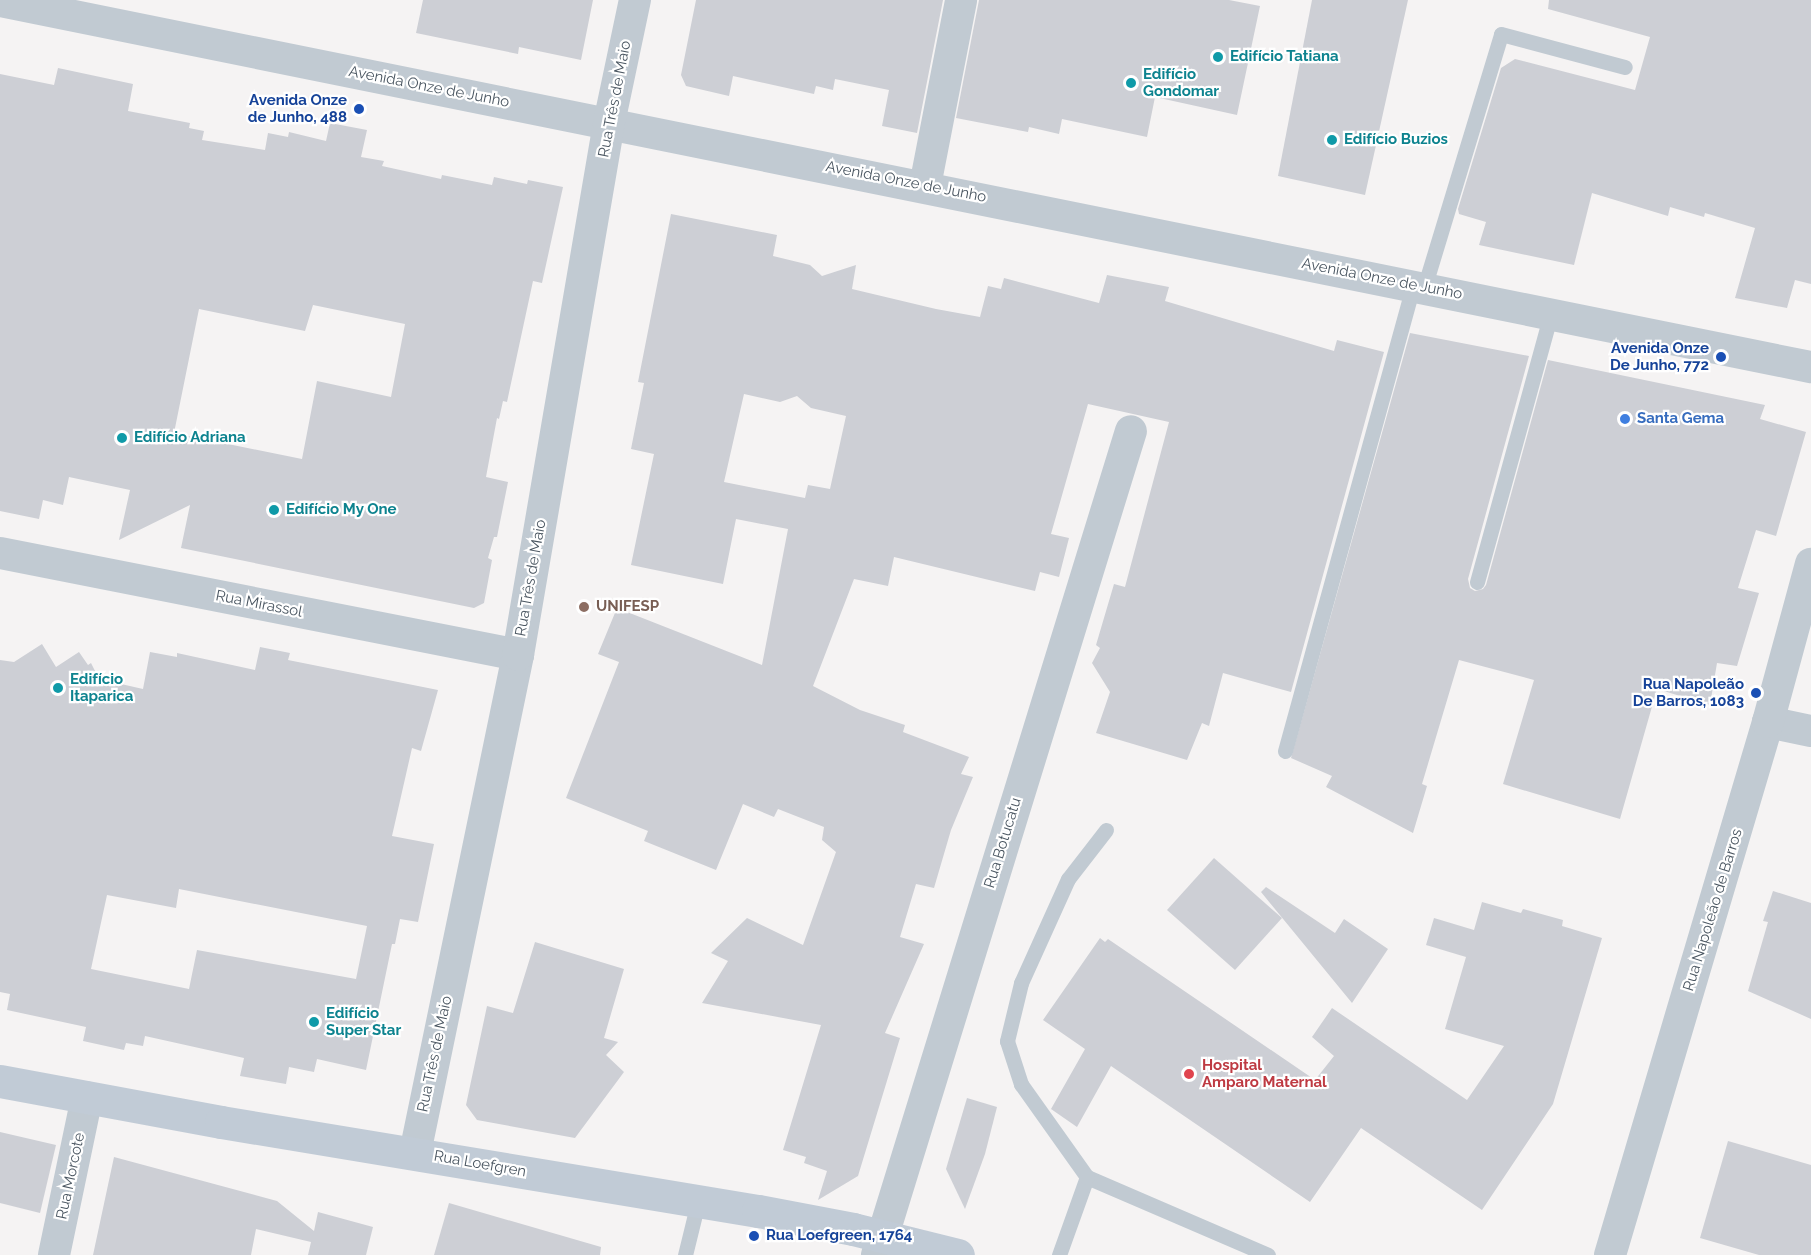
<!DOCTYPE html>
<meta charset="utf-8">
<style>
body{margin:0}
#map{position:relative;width:1811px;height:1255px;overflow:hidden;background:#f5f3f3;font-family:Raleway,sans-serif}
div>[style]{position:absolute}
.building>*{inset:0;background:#cdcfd5}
.lane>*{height:15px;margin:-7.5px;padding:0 7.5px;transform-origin:7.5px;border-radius:7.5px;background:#c1cad2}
.street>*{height:32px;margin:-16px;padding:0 16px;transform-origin:16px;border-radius:16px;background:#c1cad2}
.secondary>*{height:33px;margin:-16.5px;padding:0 16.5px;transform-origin:16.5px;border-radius:16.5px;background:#c1cbd6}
.dots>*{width:16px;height:16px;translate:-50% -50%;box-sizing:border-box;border:3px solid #fff;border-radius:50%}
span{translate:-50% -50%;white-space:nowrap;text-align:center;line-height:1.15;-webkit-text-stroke:4.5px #fff;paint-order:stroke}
.culture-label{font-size:15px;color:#0d838f;font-weight:700}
.left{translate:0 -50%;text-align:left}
.street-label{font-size:15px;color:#4a5661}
.transit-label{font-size:15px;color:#164399;font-weight:700}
.right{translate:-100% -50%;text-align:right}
.shop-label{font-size:15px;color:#366cbe;font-weight:700}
.education-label{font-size:15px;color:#785e54;font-weight:700}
.health-label{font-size:15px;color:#be3a42;font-weight:700}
</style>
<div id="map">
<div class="building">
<i style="clip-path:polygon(423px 0,593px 0,581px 60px,519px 47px,518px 54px,416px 33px)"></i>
<i style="clip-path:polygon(696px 0,943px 0,917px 133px,882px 126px,889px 90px,835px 79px,833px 90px,816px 86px,814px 94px,733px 76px,729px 96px,686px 86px,681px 75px)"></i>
<i style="clip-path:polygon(979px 0,1229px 0,1260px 6px,1237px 115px,1155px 97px,1147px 137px,1062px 119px,1059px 134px,1029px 127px,1028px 132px,956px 118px)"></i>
<i style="clip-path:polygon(1312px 0,1408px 0,1365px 195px,1278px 176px)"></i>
<i style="clip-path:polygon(1549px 0,1811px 0,1811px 284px,1795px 280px,1787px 308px,1735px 298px,1755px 228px,1705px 213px,1704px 217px,1670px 207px,1668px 216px,1592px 193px,1574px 265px,1479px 245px,1486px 222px,1459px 214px,1458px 209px,1501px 68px,1515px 59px,1635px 90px,1650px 37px,1548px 9px)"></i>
<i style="clip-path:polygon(evenodd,58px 68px,133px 84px,128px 111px,190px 123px,189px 128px,204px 131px,202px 140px,265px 150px,268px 133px,288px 137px,289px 132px,326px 141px,330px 123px,367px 130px,361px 157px,384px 161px,382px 166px,441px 179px,442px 175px,492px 185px,494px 177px,527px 184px,528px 180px,563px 187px,542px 283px,533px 281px,507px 402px,503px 401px,499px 419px,497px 418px,486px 477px,508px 482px,497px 537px,494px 537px,488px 558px,492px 560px,484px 603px,474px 608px,181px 548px,190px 505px,119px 540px,130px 490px,69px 477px,63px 505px,43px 500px,39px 519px,0 511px,0 74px,54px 85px,58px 68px,313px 305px,405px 324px,391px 397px,317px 381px,302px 459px,174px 433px,199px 309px,305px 331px,313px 305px)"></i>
<i style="clip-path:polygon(evenodd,671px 214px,777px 235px,773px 256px,810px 265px,822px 276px,856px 265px,852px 289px,936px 309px,980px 317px,988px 286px,1001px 289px,1004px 278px,1099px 303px,1107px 275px,1169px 287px,1165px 301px,1334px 351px,1337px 340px,1384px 352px,1291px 692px,1223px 673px,1209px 726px,1202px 723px,1187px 760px,1096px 733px,1110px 692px,1092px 663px,1100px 648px,1096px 645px,1114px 584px,1125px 587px,1169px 422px,1088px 404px,1051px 534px,1069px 538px,1059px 577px,1040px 572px,1035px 591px,894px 557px,888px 586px,854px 579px,813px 686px,860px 710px,905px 725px,903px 732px,969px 757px,961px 774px,973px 777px,951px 830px,934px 888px,916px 884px,900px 937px,924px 944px,885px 1033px,900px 1038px,858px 1176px,818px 1200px,827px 1171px,804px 1163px,806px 1157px,783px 1150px,821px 1025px,702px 1003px,728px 961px,711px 953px,747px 918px,803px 945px,836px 852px,822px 840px,824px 827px,778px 809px,774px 817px,743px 804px,716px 870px,644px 841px,648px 831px,566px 798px,619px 662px,598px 654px,617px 608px,762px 665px,788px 529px,736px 519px,723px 584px,631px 565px,654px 454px,631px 449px,644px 383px,638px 382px,671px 214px,744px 394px,780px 402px,797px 396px,811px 408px,846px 416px,830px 489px,808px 485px,805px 498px,724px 482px,744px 394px)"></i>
<i style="clip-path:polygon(1410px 333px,1529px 356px,1468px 579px,1470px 588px,1475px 591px,1483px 589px,1486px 585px,1548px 360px,1765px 405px,1760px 419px,1806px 432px,1776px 536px,1756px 530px,1738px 588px,1759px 593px,1737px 666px,1717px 663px,1710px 705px,1657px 689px,1620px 819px,1503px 784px,1534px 680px,1459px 660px,1422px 784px,1427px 786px,1413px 833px,1326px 787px,1332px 776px,1291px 758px)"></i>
<i style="clip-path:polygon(evenodd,42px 644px,56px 667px,79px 652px,88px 665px,91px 663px,99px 679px,143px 689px,150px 652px,177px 657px,177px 653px,255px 670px,260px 647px,290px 653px,288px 660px,438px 690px,421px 751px,412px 748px,392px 836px,434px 844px,418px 922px,400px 919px,395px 944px,392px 944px,366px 1070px,317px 1059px,314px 1072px,289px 1067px,286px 1084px,240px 1076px,244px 1058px,145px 1036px,143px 1046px,126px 1043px,124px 1050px,83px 1041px,86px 1027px,7px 1010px,10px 994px,0 992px,0 660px,14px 662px,42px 644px,179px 889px,367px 926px,356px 979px,197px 950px,189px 989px,91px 969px,107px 895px,176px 908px,179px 889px)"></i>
<i style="clip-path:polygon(1214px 858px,1282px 918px,1235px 970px,1167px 910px)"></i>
<i style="clip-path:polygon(1266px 887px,1335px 933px,1344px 919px,1388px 949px,1352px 1003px,1261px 892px)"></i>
<i style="clip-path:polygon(1773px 891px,1811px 903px,1811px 1019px,1748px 991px,1768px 922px,1763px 921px)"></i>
<i style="clip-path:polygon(1482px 902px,1521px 913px,1523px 909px,1563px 920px,1562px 926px,1602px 938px,1553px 1104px,1482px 1210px,1361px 1128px,1310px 1202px,1111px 1066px,1077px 1127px,1051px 1109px,1085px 1049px,1043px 1020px,1100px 938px,1105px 942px,1108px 939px,1315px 1080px,1334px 1056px,1312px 1037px,1332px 1008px,1467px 1100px,1504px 1046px,1445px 1029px,1466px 957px,1426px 945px,1434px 918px,1474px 930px)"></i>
<i style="clip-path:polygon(535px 942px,624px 969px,604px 1038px,618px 1042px,606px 1055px,624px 1072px,575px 1138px,477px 1120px,466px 1105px,487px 1006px,513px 1013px)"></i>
<i style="clip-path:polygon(967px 1098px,997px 1107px,985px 1154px,965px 1209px,946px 1169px)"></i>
<i style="clip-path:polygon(0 1132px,56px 1145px,40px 1213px,0 1203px)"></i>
<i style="clip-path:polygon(1728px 1141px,1811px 1165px,1811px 1255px,1759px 1255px,1700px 1238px)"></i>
<i style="clip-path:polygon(114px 1157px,277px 1201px,314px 1231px,318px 1212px,373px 1227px,366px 1255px,308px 1255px,311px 1242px,256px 1229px,251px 1255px,93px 1255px)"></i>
<i style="clip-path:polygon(449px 1203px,601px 1247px,600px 1255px,434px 1255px)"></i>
</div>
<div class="lane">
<i style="left:1424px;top:288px;width:265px;rotate:-73.1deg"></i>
<i style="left:1501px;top:34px;width:128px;rotate:14.9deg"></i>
<i style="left:1477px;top:582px;width:279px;rotate:-74.6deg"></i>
<i style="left:1285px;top:751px;width:483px;rotate:-74.6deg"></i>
<i style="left:1087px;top:1177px;width:197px;rotate:23.3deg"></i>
<i style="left:685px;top:1255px;width:55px;rotate:-76.2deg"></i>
<i style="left:1059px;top:1255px;width:83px;rotate:-70.3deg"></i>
<i style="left:1087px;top:1177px;width:114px;rotate:-125.4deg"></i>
<i style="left:1021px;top:1084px;width:45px;rotate:-108deg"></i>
<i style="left:1007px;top:1041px;width:60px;rotate:-76.4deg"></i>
<i style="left:1021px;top:983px;width:114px;rotate:-65.7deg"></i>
<i style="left:1068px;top:879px;width:62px;rotate:-52.2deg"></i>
</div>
<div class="street">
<i style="left:0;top:1px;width:1848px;rotate:11.43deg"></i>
<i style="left:925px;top:186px;width:189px;rotate:-79deg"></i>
<i style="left:0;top:553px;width:528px;rotate:11.14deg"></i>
<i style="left:1768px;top:722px;width:44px;rotate:11.8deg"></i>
<i style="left:415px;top:1153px;width:509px;rotate:-78.31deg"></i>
<i style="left:518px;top:655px;width:540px;rotate:-80.29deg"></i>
<i style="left:609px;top:123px;width:126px;rotate:-78.1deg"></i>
<i style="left:54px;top:1255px;width:161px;rotate:-78.2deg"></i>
<i style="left:877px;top:1255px;width:862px;rotate:-72.87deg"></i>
<i style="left:1610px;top:1255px;width:556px;rotate:-73.49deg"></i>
<i style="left:1768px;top:722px;width:164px;rotate:-74.8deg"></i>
</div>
<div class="secondary">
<i style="left:0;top:1081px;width:225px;rotate:10.5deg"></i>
<i style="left:221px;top:1122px;width:544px;rotate:9.41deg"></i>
<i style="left:758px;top:1211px;width:97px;rotate:10.7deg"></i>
<i style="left:853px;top:1229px;width:108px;rotate:13.9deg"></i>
</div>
<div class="dots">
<i style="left:1218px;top:57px;background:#0f9aa8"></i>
<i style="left:1131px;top:83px;background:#0f9aa8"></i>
<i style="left:359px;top:109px;background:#1a4fb4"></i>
<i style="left:1332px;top:140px;background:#0f9aa8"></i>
<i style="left:1721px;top:357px;background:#1a4fb4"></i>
<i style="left:1625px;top:419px;background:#3f7fe0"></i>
<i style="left:122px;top:438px;background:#0f9aa8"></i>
<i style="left:274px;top:510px;background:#0f9aa8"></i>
<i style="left:584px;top:607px;background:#8d6e63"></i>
<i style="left:58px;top:688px;background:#0f9aa8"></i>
<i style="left:1756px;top:693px;background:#1a4fb4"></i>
<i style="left:314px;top:1022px;background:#0f9aa8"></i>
<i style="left:1189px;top:1074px;background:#e0444e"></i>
<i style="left:754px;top:1236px;background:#1a4fb4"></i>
</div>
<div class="culture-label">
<span class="left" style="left:1230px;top:57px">Edifício Tatiana</span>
<span class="left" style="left:1143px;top:83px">Edifício<br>Gondomar</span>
<span class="left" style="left:1344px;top:140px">Edifício Buzios</span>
<span class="left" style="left:134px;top:438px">Edifício Adriana</span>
<span class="left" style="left:286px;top:510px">Edifício My One</span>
<span class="left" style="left:70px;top:688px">Edifício<br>Itaparica</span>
<span class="left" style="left:326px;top:1022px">Edifício<br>Super Star</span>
</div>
<div class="street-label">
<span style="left:429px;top:87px;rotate:11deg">Avenida Onze de Junho</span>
<span style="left:615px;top:99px;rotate:-79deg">Rua Três de Maio</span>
<span style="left:906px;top:182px;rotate:11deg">Avenida Onze de Junho</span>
<span style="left:1382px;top:279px;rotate:11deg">Avenida Onze de Junho</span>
<span style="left:531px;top:578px;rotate:-80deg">Rua Três de Maio</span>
<span style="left:259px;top:604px;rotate:11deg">Rua Mirassol</span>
<span style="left:1003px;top:843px;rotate:-73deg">Rua Botucatu</span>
<span style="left:1713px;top:910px;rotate:-73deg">Rua Napoleão de Barros</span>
<span style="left:435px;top:1054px;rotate:-78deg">Rua Três de Maio</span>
<span style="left:480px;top:1164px;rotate:10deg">Rua Loefgren</span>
<span style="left:71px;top:1176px;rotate:-78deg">Rua Morcote</span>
</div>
<div class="transit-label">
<span class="right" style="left:347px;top:109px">Avenida Onze<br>de Junho, 488</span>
<span class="right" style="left:1709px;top:357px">Avenida Onze<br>De Junho, 772</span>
<span class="right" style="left:1744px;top:693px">Rua Napoleão<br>De Barros, 1083</span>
<span class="left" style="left:766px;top:1236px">Rua Loefgreen, 1764</span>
</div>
<div class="shop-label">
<span class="left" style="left:1637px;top:419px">Santa Gema</span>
</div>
<div class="education-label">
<span class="left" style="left:596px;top:607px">UNIFESP</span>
</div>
<div class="health-label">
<span class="left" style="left:1202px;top:1074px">Hospital<br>Amparo Maternal</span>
</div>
</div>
